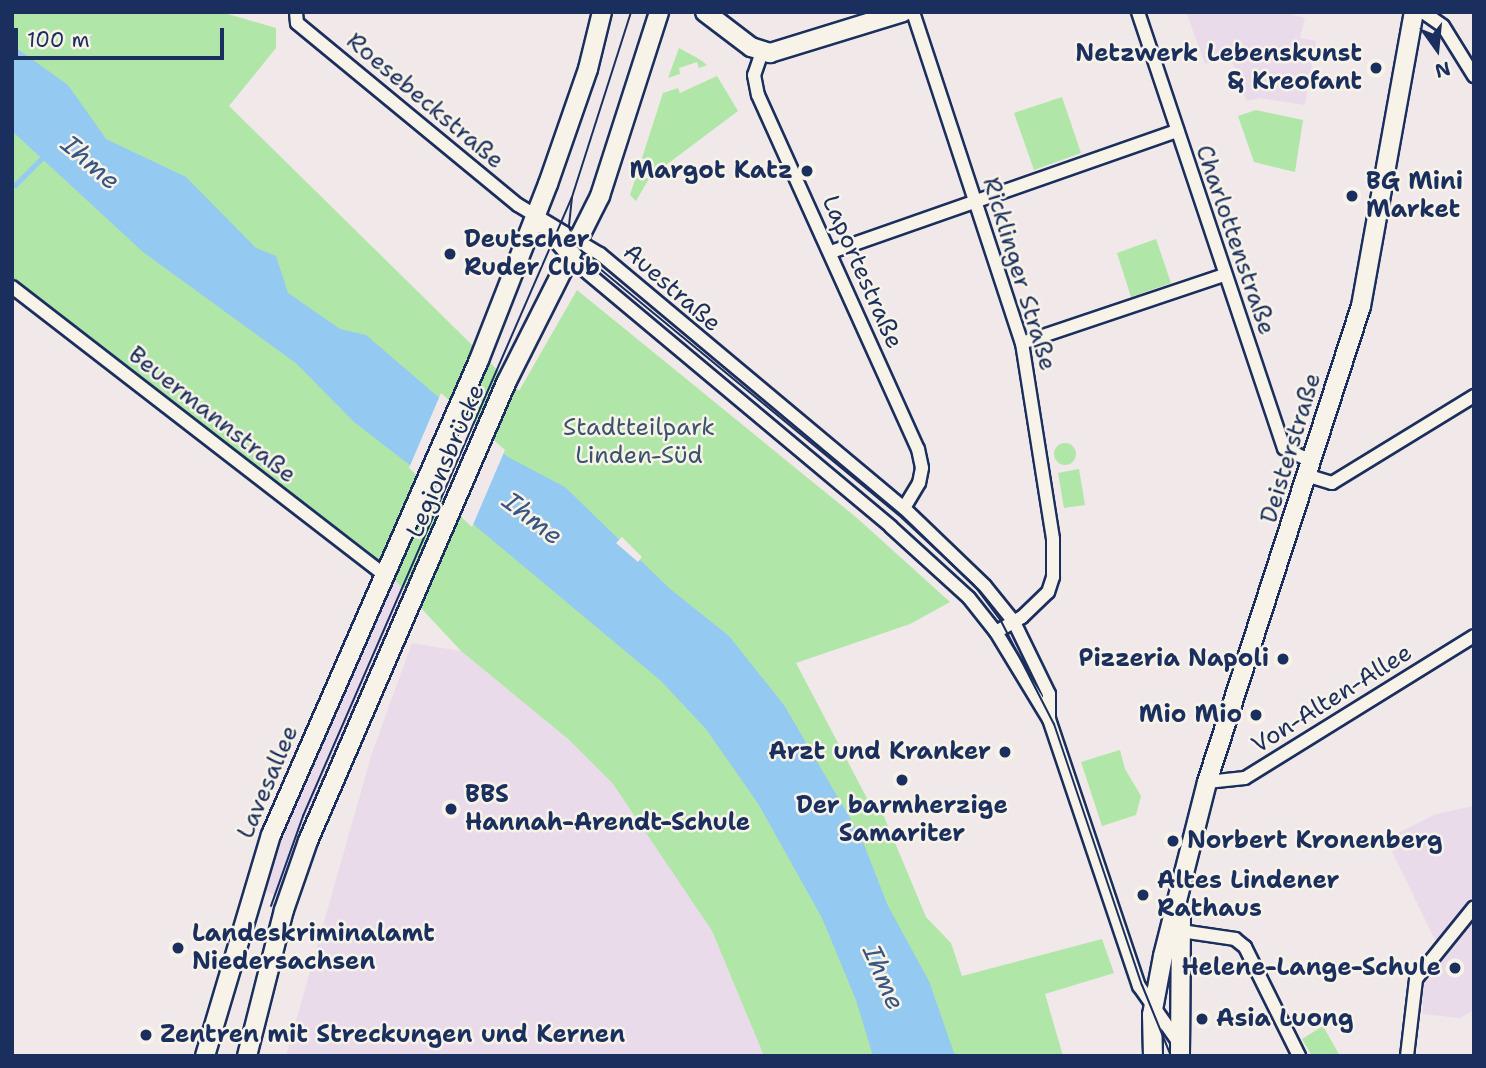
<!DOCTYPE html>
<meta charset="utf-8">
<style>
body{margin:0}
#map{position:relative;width:1486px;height:1068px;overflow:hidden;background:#f1e8e9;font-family:"Shantell Sans",sans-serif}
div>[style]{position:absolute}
.built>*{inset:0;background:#eadbea}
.green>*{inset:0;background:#b0e6a8}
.round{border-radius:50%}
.water>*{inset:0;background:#94c9f2}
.pier>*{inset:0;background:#f1e8e9}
.stream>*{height:4.5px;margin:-2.25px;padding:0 2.25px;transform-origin:2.25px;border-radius:2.25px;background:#94c9f2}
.roads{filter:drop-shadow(2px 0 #1b2f5e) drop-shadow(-2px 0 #1b2f5e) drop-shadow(0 2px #1b2f5e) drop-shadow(0 -2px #1b2f5e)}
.street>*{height:12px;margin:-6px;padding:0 6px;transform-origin:6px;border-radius:6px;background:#f7f3e8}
.secondary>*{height:18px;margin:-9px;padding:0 9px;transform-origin:9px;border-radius:9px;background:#f7f3e8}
.tram>*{height:2px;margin:-1px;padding:0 1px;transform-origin:1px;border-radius:1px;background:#1b2f5e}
.dots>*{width:19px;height:19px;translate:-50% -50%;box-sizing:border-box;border:4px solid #f7f3e8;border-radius:50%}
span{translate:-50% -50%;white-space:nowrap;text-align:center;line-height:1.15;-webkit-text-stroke:5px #f7f3e8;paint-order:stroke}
.poi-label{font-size:24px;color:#1b2f5e;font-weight:700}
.right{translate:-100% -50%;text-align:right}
.left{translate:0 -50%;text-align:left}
.street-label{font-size:24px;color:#1b2f5e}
.park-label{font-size:24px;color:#39546d}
.water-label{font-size:26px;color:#395683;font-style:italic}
.frame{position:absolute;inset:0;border:14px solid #1b2f5e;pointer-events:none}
.north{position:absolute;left:1402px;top:14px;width:70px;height:70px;-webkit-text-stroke:5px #f7f3e8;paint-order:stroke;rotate:165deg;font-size:19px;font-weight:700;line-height:28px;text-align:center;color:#1b2f5e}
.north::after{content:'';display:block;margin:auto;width:24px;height:32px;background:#1b2f5e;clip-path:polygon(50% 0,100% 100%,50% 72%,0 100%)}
.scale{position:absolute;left:14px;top:28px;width:210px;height:32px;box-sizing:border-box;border:4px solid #1b2f5e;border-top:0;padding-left:9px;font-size:21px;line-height:24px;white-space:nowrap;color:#1b2f5e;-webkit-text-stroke:5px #f7f3e8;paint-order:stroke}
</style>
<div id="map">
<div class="built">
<i style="clip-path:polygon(1186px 12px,1283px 12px,1305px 18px,1300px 38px,1316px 41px,1305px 105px,1260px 98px,1246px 101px,1230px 56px,1205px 64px)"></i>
<i style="clip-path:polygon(409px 542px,415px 566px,307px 819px,282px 898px,263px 890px,278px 844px)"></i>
<i style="clip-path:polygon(412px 643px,461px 651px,568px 739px,613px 784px,712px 931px,764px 1056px,286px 1056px,372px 753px)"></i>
<i style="clip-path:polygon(1474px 806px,1474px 896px,1436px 942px,1386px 839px,1436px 814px)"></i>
<i style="clip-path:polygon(1474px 919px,1474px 1010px,1460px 1018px,1423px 1014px,1422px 986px)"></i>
</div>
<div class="green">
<i style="clip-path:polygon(12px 12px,221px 12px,276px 28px,276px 48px,229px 106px,519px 391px,577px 290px,857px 518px,950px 602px,910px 624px,796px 663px,870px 804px,878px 802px,926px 917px,951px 943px,962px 976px,1102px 939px,1114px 973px,1045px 994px,1063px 1056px,764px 1056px,712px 931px,613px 784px,568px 739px,461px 651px,368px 551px,12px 281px)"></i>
<i style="clip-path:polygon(679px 48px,699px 59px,707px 65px,699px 68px,697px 62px,679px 68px,680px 74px,668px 78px)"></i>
<i style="clip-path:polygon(717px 76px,738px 111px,650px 177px,636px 201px,630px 195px,663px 93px,678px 88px,680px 93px)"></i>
<i style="clip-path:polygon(1062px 97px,1081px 153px,1034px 170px,1014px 113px)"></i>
<i style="clip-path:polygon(1256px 110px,1303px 120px,1295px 172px,1254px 162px,1238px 116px)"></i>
<i style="clip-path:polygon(1156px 239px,1171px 283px,1131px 297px,1117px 253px)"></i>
<i class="round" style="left:1054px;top:443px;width:22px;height:22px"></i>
<i style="clip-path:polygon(1079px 469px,1085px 505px,1064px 508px,1058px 473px)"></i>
<i style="clip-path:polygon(1120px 750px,1125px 769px,1141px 796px,1136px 815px,1102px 826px,1081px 762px)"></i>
<i style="clip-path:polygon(1323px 1026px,1340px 1056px,1312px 1056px,1302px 1039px)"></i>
</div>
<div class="water">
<i style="clip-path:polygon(12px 45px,68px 85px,106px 139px,186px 177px,256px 248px,276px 256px,288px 293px,340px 329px,366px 335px,508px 457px,565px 487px,669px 588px,729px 636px,784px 705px,861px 837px,888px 906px,929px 981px,955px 1056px,873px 1056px,856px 1000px,822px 918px,759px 805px,706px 729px,661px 681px,473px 524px,437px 486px,354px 422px,297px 364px,143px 252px,12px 131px)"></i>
</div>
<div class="pier">
<i style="clip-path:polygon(441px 393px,505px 450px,472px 527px,409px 468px)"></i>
<i style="clip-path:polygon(622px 537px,642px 557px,638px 562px,616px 543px)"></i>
</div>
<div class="stream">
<i style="left:15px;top:185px;width:38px;rotate:-45deg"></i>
</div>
<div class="roads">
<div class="street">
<i style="left:296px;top:12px;width:11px;rotate:85deg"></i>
<i style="left:297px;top:23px;width:286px;rotate:39.5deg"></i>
<i style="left:518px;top:205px;width:96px;rotate:30.9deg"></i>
<i style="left:600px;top:254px;width:396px;rotate:39.9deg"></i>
<i style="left:904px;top:508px;width:112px;rotate:43.9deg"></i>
<i style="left:985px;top:586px;width:46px;rotate:51.1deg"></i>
<i style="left:1014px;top:622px;width:80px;rotate:64.1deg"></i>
<i style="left:1049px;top:694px;width:25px;rotate:90deg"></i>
<i style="left:913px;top:12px;width:348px;rotate:71.8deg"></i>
<i style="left:1022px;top:343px;width:198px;rotate:81deg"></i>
<i style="left:1053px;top:539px;width:38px;rotate:90deg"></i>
<i style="left:1053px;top:577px;width:16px;rotate:108deg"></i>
<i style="left:1048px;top:592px;width:36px;rotate:136deg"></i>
<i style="left:1022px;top:617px;width:30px;rotate:150deg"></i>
<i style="left:1138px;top:12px;width:460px;rotate:71.5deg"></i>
<i style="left:1284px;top:448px;width:32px;rotate:26deg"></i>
<i style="left:1423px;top:12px;width:24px;rotate:35deg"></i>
<i style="left:1443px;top:26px;width:59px;rotate:58.2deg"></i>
<i style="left:762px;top:52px;width:24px;rotate:109deg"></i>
<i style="left:754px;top:75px;width:20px;rotate:79deg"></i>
<i style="left:758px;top:95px;width:388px;rotate:65.7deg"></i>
<i style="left:918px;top:449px;width:19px;rotate:78deg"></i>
<i style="left:922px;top:468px;width:15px;rotate:101deg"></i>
<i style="left:919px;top:483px;width:29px;rotate:121deg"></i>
<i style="left:535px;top:218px;width:55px;rotate:48.7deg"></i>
<i style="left:571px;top:259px;width:417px;rotate:39.9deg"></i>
<i style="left:891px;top:527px;width:105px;rotate:42.3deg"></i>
<i style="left:969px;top:598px;width:43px;rotate:51.5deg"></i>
<i style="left:996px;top:632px;width:102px;rotate:58.7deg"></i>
<i style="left:1049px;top:719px;width:282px;rotate:71.4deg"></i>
<i style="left:1139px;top:986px;width:70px;rotate:54.9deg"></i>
<i style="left:831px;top:252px;width:367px;rotate:-19.3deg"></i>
<i style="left:12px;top:287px;width:473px;rotate:37.7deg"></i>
<i style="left:1022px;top:343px;width:213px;rotate:-18.6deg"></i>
<i style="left:1309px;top:476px;width:24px;rotate:17deg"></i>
<i style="left:1332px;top:483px;width:167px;rotate:-31.5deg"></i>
<i style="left:1207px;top:782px;width:38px;rotate:-6deg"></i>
<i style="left:1245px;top:778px;width:269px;rotate:-31.8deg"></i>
<i style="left:1181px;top:931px;width:55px;rotate:8.4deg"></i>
<i style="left:1235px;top:939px;width:13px;rotate:39deg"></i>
<i style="left:1245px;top:947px;width:122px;rotate:63.6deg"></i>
<i style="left:1407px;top:1056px;width:78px;rotate:-83.3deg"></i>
<i style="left:1416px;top:979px;width:92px;rotate:-51.1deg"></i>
</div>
<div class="secondary">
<i style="left:705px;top:12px;width:58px;rotate:37.3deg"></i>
<i style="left:751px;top:47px;width:20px;rotate:18deg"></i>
<i style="left:770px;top:53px;width:139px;rotate:-17.1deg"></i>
<i style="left:205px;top:1056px;width:231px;rotate:-73.4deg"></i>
<i style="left:271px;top:835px;width:519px;rotate:-66.35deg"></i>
<i style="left:479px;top:360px;width:189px;rotate:-68.6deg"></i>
<i style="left:548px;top:184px;width:122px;rotate:-70.8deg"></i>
<i style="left:588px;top:69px;width:59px;rotate:-76.2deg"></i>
<i style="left:247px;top:1056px;width:151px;rotate:-75.8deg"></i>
<i style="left:284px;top:910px;width:73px;rotate:-70.8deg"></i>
<i style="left:308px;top:841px;width:501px;rotate:-66.61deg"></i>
<i style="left:507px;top:381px;width:207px;rotate:-63.3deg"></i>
<i style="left:600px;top:196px;width:193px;rotate:-72.2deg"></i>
<i style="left:1153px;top:1056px;width:41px;rotate:-91.4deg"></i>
<i style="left:1152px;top:1015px;width:60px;rotate:-79.4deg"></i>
<i style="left:1163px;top:956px;width:179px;rotate:-75.8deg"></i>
<i style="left:1207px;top:782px;width:500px;rotate:-72.07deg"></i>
<i style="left:1361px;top:306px;width:299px;rotate:-79.8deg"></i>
<i style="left:1180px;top:1056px;width:142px;rotate:-89.6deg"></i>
</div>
</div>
<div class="tram">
<i style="left:572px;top:197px;width:30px;rotate:96deg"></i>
<i style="left:569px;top:227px;width:21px;rotate:67deg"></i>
<i style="left:577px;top:246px;width:25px;rotate:47deg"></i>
<i style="left:594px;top:264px;width:399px;rotate:39.5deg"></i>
<i style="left:902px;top:518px;width:98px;rotate:42.9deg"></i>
<i style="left:974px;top:585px;width:45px;rotate:53.1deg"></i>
<i style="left:1001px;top:621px;width:116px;rotate:62.8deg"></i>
<i style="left:1054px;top:724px;width:275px;rotate:71.4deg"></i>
<i style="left:1142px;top:985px;width:77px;rotate:67.8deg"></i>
<i style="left:271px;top:906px;width:96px;rotate:-70.4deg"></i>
<i style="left:303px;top:816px;width:675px;rotate:-66.51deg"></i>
<i style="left:572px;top:197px;width:194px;rotate:-72.3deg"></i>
</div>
<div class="dots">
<i style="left:1376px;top:68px;background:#1b2f5e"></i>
<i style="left:807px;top:171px;background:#1b2f5e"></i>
<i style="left:1352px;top:196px;background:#1b2f5e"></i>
<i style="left:450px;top:254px;background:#1b2f5e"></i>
<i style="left:1283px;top:659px;background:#1b2f5e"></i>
<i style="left:1256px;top:715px;background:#1b2f5e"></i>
<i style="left:1005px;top:752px;background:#1b2f5e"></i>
<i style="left:902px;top:780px;background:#1b2f5e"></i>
<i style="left:451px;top:809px;background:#1b2f5e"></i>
<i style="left:1173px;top:841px;background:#1b2f5e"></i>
<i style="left:1143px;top:895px;background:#1b2f5e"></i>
<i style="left:178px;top:948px;background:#1b2f5e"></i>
<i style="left:1455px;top:968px;background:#1b2f5e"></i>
<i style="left:1202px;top:1019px;background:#1b2f5e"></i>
<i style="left:146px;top:1035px;background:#1b2f5e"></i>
</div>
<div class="poi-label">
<span class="right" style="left:1362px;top:68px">Netzwerk Lebenskunst<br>&amp; Kreofant</span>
<span class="right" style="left:793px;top:171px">Margot Katz</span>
<span class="left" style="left:1366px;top:196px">BG Mini<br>Market</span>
<span class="left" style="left:464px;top:254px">Deutscher<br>Ruder Club</span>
<span class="right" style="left:1269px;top:659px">Pizzeria Napoli</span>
<span class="right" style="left:1242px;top:715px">Mio Mio</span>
<span class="right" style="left:991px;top:752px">Arzt und Kranker</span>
<span class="left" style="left:465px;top:809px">BBS<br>Hannah-Arendt-Schule</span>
<span style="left:902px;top:820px">Der barmherzige<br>Samariter</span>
<span class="left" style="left:1187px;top:841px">Norbert Kronenberg</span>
<span class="left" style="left:1157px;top:895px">Altes Lindener<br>Rathaus</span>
<span class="left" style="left:192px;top:948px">Landeskriminalamt<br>Niedersachsen</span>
<span class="right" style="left:1441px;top:968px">Helene-Lange-Schule</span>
<span class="left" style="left:1216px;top:1019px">Asia Luong</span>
<span class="left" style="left:160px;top:1035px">Zentren mit Streckungen und Kernen</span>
</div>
<div class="street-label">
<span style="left:425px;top:101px;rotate:40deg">Roesebeckstraße</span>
<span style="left:1235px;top:240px;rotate:71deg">Charlottenstraße</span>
<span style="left:862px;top:272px;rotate:66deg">Laportestraße</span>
<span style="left:1019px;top:274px;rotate:73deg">Ricklinger Straße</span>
<span style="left:672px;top:288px;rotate:41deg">Auestraße</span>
<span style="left:212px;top:415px;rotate:38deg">Beuermannstraße</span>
<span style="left:1291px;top:448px;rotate:-73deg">Deisterstraße</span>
<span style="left:446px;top:461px;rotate:-67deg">Legionsbrücke</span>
<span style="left:1332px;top:699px;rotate:-32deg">Von-Alten-Allee</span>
<span style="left:268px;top:782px;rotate:-67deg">Lavesallee</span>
</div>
<div class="park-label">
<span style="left:639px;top:442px">Stadtteilpark<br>Linden-Süd</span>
</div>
<div class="water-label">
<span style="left:91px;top:162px;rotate:41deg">Ihme</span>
<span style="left:533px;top:518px;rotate:38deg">Ihme</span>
<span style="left:884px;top:977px;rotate:67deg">Ihme</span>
</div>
<div class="frame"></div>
<div class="north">N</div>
<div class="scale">100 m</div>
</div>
